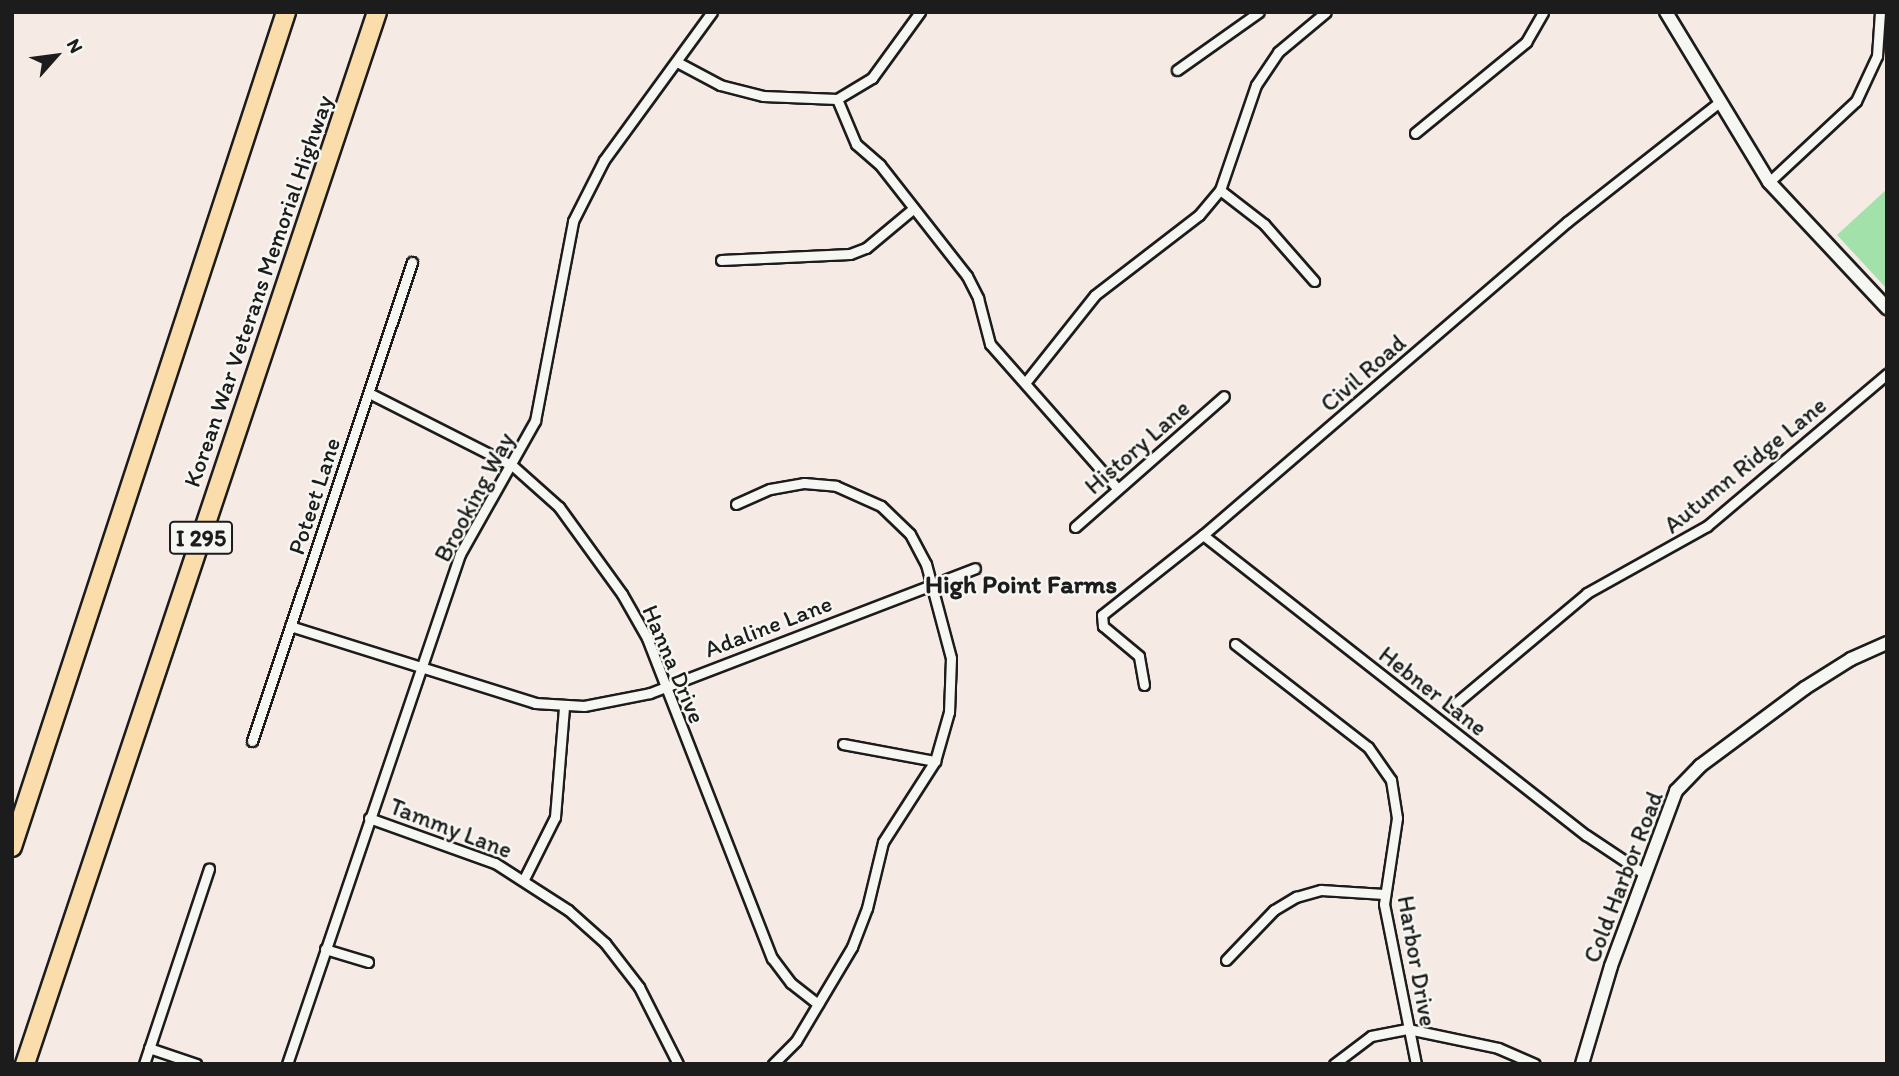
<!DOCTYPE html>
<style>
body{margin:0}
#map{position:relative;width:1899px;height:1076px;overflow:hidden;background:#f6eae5;font-family:Itim,sans-serif}
div>[style]{position:absolute}
.green>*{inset:0;background:#a2e2aa}
.roads{filter:drop-shadow(2px 0 #1c1c1c) drop-shadow(-2px 0 #1c1c1c) drop-shadow(0 2px #1c1c1c) drop-shadow(0 -2px #1c1c1c)}
.minor>*{height:9px;margin:-4.5px;padding:0 4.5px;transform-origin:4.5px;border-radius:4.5px;background:#f6f6f2}
.secondary>*{height:12px;margin:-6px;padding:0 6px;transform-origin:6px;border-radius:6px;background:#f6f6f2}
.motorway>*{height:18px;margin:-9px;padding:0 9px;transform-origin:9px;border-radius:9px;background:#faddab}
span{translate:-50% -50%;white-space:nowrap;text-align:center;line-height:1.15;-webkit-text-stroke:5px #f6f6f2;paint-order:stroke}
.shield-label span{padding:2px 5px;background:#f6f6f2;border:2px solid;border-radius:5px;-webkit-text-stroke-width:0}
.shield-label{font-size:23px;color:#1c1c1c;font-weight:700}
.street-label{font-size:24px;color:#1c1c1c}
.neighbourhood-label{font-size:26px;color:#1c1c1c;font-weight:700}
.frame{position:absolute;inset:0;border:14px solid #1c1c1c;pointer-events:none}
.north{position:absolute;left:21px;top:21px;width:70px;height:70px;-webkit-text-stroke:5px #f6f6f2;paint-order:stroke;rotate:62deg;font-size:19px;font-weight:700;line-height:28px;text-align:center;color:#1c1c1c}
.north::after{content:'';display:block;margin:auto;width:24px;height:32px;background:#1c1c1c;clip-path:polygon(50% 0,100% 100%,50% 72%,0 100%)}
</style>
<div id="map">
<div class="green">
<i style="clip-path:polygon(1887px 189px,1887px 289px,1837px 235px)"></i>
</div>
<div class="roads">
<div class="minor">
<i style="left:677px;top:62px;width:49px;rotate:28.1deg"></i>
<i style="left:720px;top:85px;width:44px;rotate:14.3deg"></i>
<i style="left:763px;top:96px;width:74px;rotate:2.3deg"></i>
<i style="left:837px;top:99px;width:41px;rotate:-31deg"></i>
<i style="left:872px;top:78px;width:82px;rotate:-54deg"></i>
<i style="left:1177px;top:70px;width:100px;rotate:-35.3deg"></i>
<i style="left:837px;top:99px;width:49px;rotate:67.1deg"></i>
<i style="left:856px;top:144px;width:32px;rotate:41deg"></i>
<i style="left:880px;top:165px;width:141px;rotate:51.9deg"></i>
<i style="left:967px;top:276px;width:25px;rotate:63deg"></i>
<i style="left:978px;top:298px;width:48px;rotate:75.4deg"></i>
<i style="left:990px;top:344px;width:193px;rotate:48.6deg"></i>
<i style="left:1415px;top:133px;width:144px;rotate:-39.3deg"></i>
<i style="left:1526px;top:42px;width:34px;rotate:-60deg"></i>
<i style="left:1769px;top:182px;width:119px;rotate:-43deg"></i>
<i style="left:1856px;top:101px;width:50px;rotate:-65deg"></i>
<i style="left:1877px;top:56px;width:44px;rotate:-86.1deg"></i>
<i style="left:1220px;top:190px;width:56px;rotate:37.7deg"></i>
<i style="left:1264px;top:224px;width:76px;rotate:48.7deg"></i>
<i style="left:721px;top:260px;width:129px;rotate:-2.7deg"></i>
<i style="left:850px;top:254px;width:17px;rotate:-21deg"></i>
<i style="left:866px;top:248px;width:62px;rotate:-39.8deg"></i>
<i style="left:1025px;top:383px;width:112px;rotate:-51.5deg"></i>
<i style="left:1095px;top:295px;width:131px;rotate:-37.6deg"></i>
<i style="left:1199px;top:215px;width:33px;rotate:-50deg"></i>
<i style="left:1220px;top:190px;width:111px;rotate:-71.1deg"></i>
<i style="left:1256px;top:85px;width:40px;rotate:-56deg"></i>
<i style="left:1278px;top:52px;width:62px;rotate:-39.8deg"></i>
<i style="left:369px;top:393px;width:161px;rotate:26.9deg"></i>
<i style="left:513px;top:466px;width:62px;rotate:41.7deg"></i>
<i style="left:559px;top:507px;width:107px;rotate:54.1deg"></i>
<i style="left:622px;top:594px;width:51px;rotate:60.4deg"></i>
<i style="left:647px;top:638px;width:344px;rotate:68.7deg"></i>
<i style="left:772px;top:958px;width:31px;rotate:53deg"></i>
<i style="left:791px;top:983px;width:34px;rotate:38deg"></i>
<i style="left:736px;top:504px;width:37px;rotate:-24deg"></i>
<i style="left:770px;top:489px;width:35px;rotate:-10deg"></i>
<i style="left:804px;top:483px;width:32px;rotate:5deg"></i>
<i style="left:836px;top:486px;width:49px;rotate:24deg"></i>
<i style="left:881px;top:506px;width:40px;rotate:44deg"></i>
<i style="left:910px;top:534px;width:34px;rotate:62deg"></i>
<i style="left:926px;top:564px;width:97px;rotate:75.1deg"></i>
<i style="left:951px;top:658px;width:54px;rotate:92.1deg"></i>
<i style="left:949px;top:712px;width:51px;rotate:105.9deg"></i>
<i style="left:935px;top:761px;width:96px;rotate:122.7deg"></i>
<i style="left:883px;top:842px;width:68px;rotate:103.6deg"></i>
<i style="left:867px;top:908px;width:42px;rotate:111deg"></i>
<i style="left:852px;top:947px;width:109px;rotate:120.8deg"></i>
<i style="left:796px;top:1041px;width:33px;rotate:135deg"></i>
<i style="left:1075px;top:527px;width:198px;rotate:-41.3deg"></i>
<i style="left:1203px;top:535px;width:487px;rotate:38.1deg"></i>
<i style="left:1586px;top:835px;width:69px;rotate:33.7deg"></i>
<i style="left:290px;top:626px;width:257px;rotate:17.4deg"></i>
<i style="left:535px;top:703px;width:49px;rotate:3.5deg"></i>
<i style="left:584px;top:706px;width:67px;rotate:-11.1deg"></i>
<i style="left:650px;top:693px;width:348px;rotate:-21deg"></i>
<i style="left:1235px;top:644px;width:168px;rotate:37.8deg"></i>
<i style="left:1368px;top:747px;width:40px;rotate:55.1deg"></i>
<i style="left:1391px;top:780px;width:38px;rotate:81deg"></i>
<i style="left:1397px;top:818px;width:87px;rotate:98.6deg"></i>
<i style="left:1384px;top:904px;width:163px;rotate:78.7deg"></i>
<i style="left:1144px;top:685px;width:29px;rotate:-100deg"></i>
<i style="left:1139px;top:656px;width:47px;rotate:-140.2deg"></i>
<i style="left:1103px;top:626px;width:11px;rotate:-95deg"></i>
<i style="left:1102px;top:615px;width:129px;rotate:-38.4deg"></i>
<i style="left:1203px;top:535px;width:480px;rotate:-40.7deg"></i>
<i style="left:1567px;top:222px;width:192px;rotate:-38.2deg"></i>
<i style="left:1456px;top:703px;width:171px;rotate:-40deg"></i>
<i style="left:1587px;top:593px;width:137px;rotate:-29.2deg"></i>
<i style="left:1707px;top:526px;width:236px;rotate:-40.2deg"></i>
<i style="left:252px;top:741px;width:505px;rotate:-71.53deg"></i>
<i style="left:843px;top:744px;width:94px;rotate:10.5deg"></i>
<i style="left:369px;top:818px;width:134px;rotate:19.7deg"></i>
<i style="left:495px;top:863px;width:87px;rotate:32.8deg"></i>
<i style="left:568px;top:910px;width:50px;rotate:41.7deg"></i>
<i style="left:605px;top:943px;width:56px;rotate:52.3deg"></i>
<i style="left:639px;top:987px;width:86px;rotate:63.1deg"></i>
<i style="left:524px;top:879px;width:69px;rotate:-63.4deg"></i>
<i style="left:555px;top:817px;width:110px;rotate:-85.3deg"></i>
<i style="left:325px;top:949px;width:45px;rotate:16.8deg"></i>
<i style="left:1226px;top:960px;width:69px;rotate:-46.2deg"></i>
<i style="left:1274px;top:910px;width:26px;rotate:-31deg"></i>
<i style="left:1296px;top:897px;width:26px;rotate:-16deg"></i>
<i style="left:1321px;top:890px;width:63px;rotate:3.6deg"></i>
<i style="left:149px;top:1048px;width:50px;rotate:18.8deg"></i>
<i style="left:144px;top:1064px;width:206px;rotate:-71.6deg"></i>
<i style="left:287px;top:1064px;width:539px;rotate:-71.26deg"></i>
<i style="left:460px;top:554px;width:153px;rotate:-60.6deg"></i>
<i style="left:535px;top:421px;width:204px;rotate:-79.2deg"></i>
<i style="left:573px;top:221px;width:68px;rotate:-63.1deg"></i>
<i style="left:604px;top:160px;width:183px;rotate:-53.9deg"></i>
<i style="left:1334px;top:1064px;width:46px;rotate:-37.1deg"></i>
<i style="left:1371px;top:1036px;width:38px;rotate:-11deg"></i>
<i style="left:1408px;top:1029px;width:92px;rotate:11.9deg"></i>
<i style="left:1498px;top:1048px;width:40px;rotate:23.4deg"></i>
</div>
<div class="secondary">
<i style="left:1666px;top:12px;width:199px;rotate:58.8deg"></i>
<i style="left:1769px;top:182px;width:173px;rotate:46.9deg"></i>
<i style="left:1582px;top:1064px;width:102px;rotate:-73.5deg"></i>
<i style="left:1611px;top:966px;width:187px;rotate:-69.6deg"></i>
<i style="left:1676px;top:791px;width:35px;rotate:-46deg"></i>
<i style="left:1700px;top:766px;width:131px;rotate:-36.6deg"></i>
<i style="left:1805px;top:688px;width:54px;rotate:-32.2deg"></i>
<i style="left:1851px;top:659px;width:39px;rotate:-24deg"></i>
</div>
<div class="motorway">
<i style="left:12px;top:847px;width:879px;rotate:-71.83deg"></i>
<i style="left:25px;top:1064px;width:1109px;rotate:-71.5deg"></i>
</div>
</div>
<div class="shield-label">
<span style="left:201px;top:538px">I 295</span>
</div>
<div class="street-label">
<span style="left:258px;top:291px;rotate:-71deg">Korean War Veterans Memorial Highway</span>
<span style="left:1363px;top:373px;rotate:-41deg">Civil Road</span>
<span style="left:1137px;top:447px;rotate:-41deg">History Lane</span>
<span style="left:1745px;top:465px;rotate:-39deg">Autumn Ridge Lane</span>
<span style="left:314px;top:496px;rotate:-72deg">Poteet Lane</span>
<span style="left:474px;top:497px;rotate:-62deg">Brooking Way</span>
<span style="left:768px;top:626px;rotate:-21deg">Adaline Lane</span>
<span style="left:674px;top:664px;rotate:67deg">Hanna Drive</span>
<span style="left:1433px;top:691px;rotate:38deg">Hebner Lane</span>
<span style="left:451px;top:828px;rotate:21deg">Tammy Lane</span>
<span style="left:1623px;top:877px;rotate:-69deg">Cold Harbor Road</span>
<span style="left:1417px;top:961px;rotate:80deg">Harbor Drive</span>
</div>
<div class="neighbourhood-label">
<span style="left:1021px;top:585px">High Point Farms</span>
</div>
<div class="frame"></div>
<div class="north">N</div>
</div>
